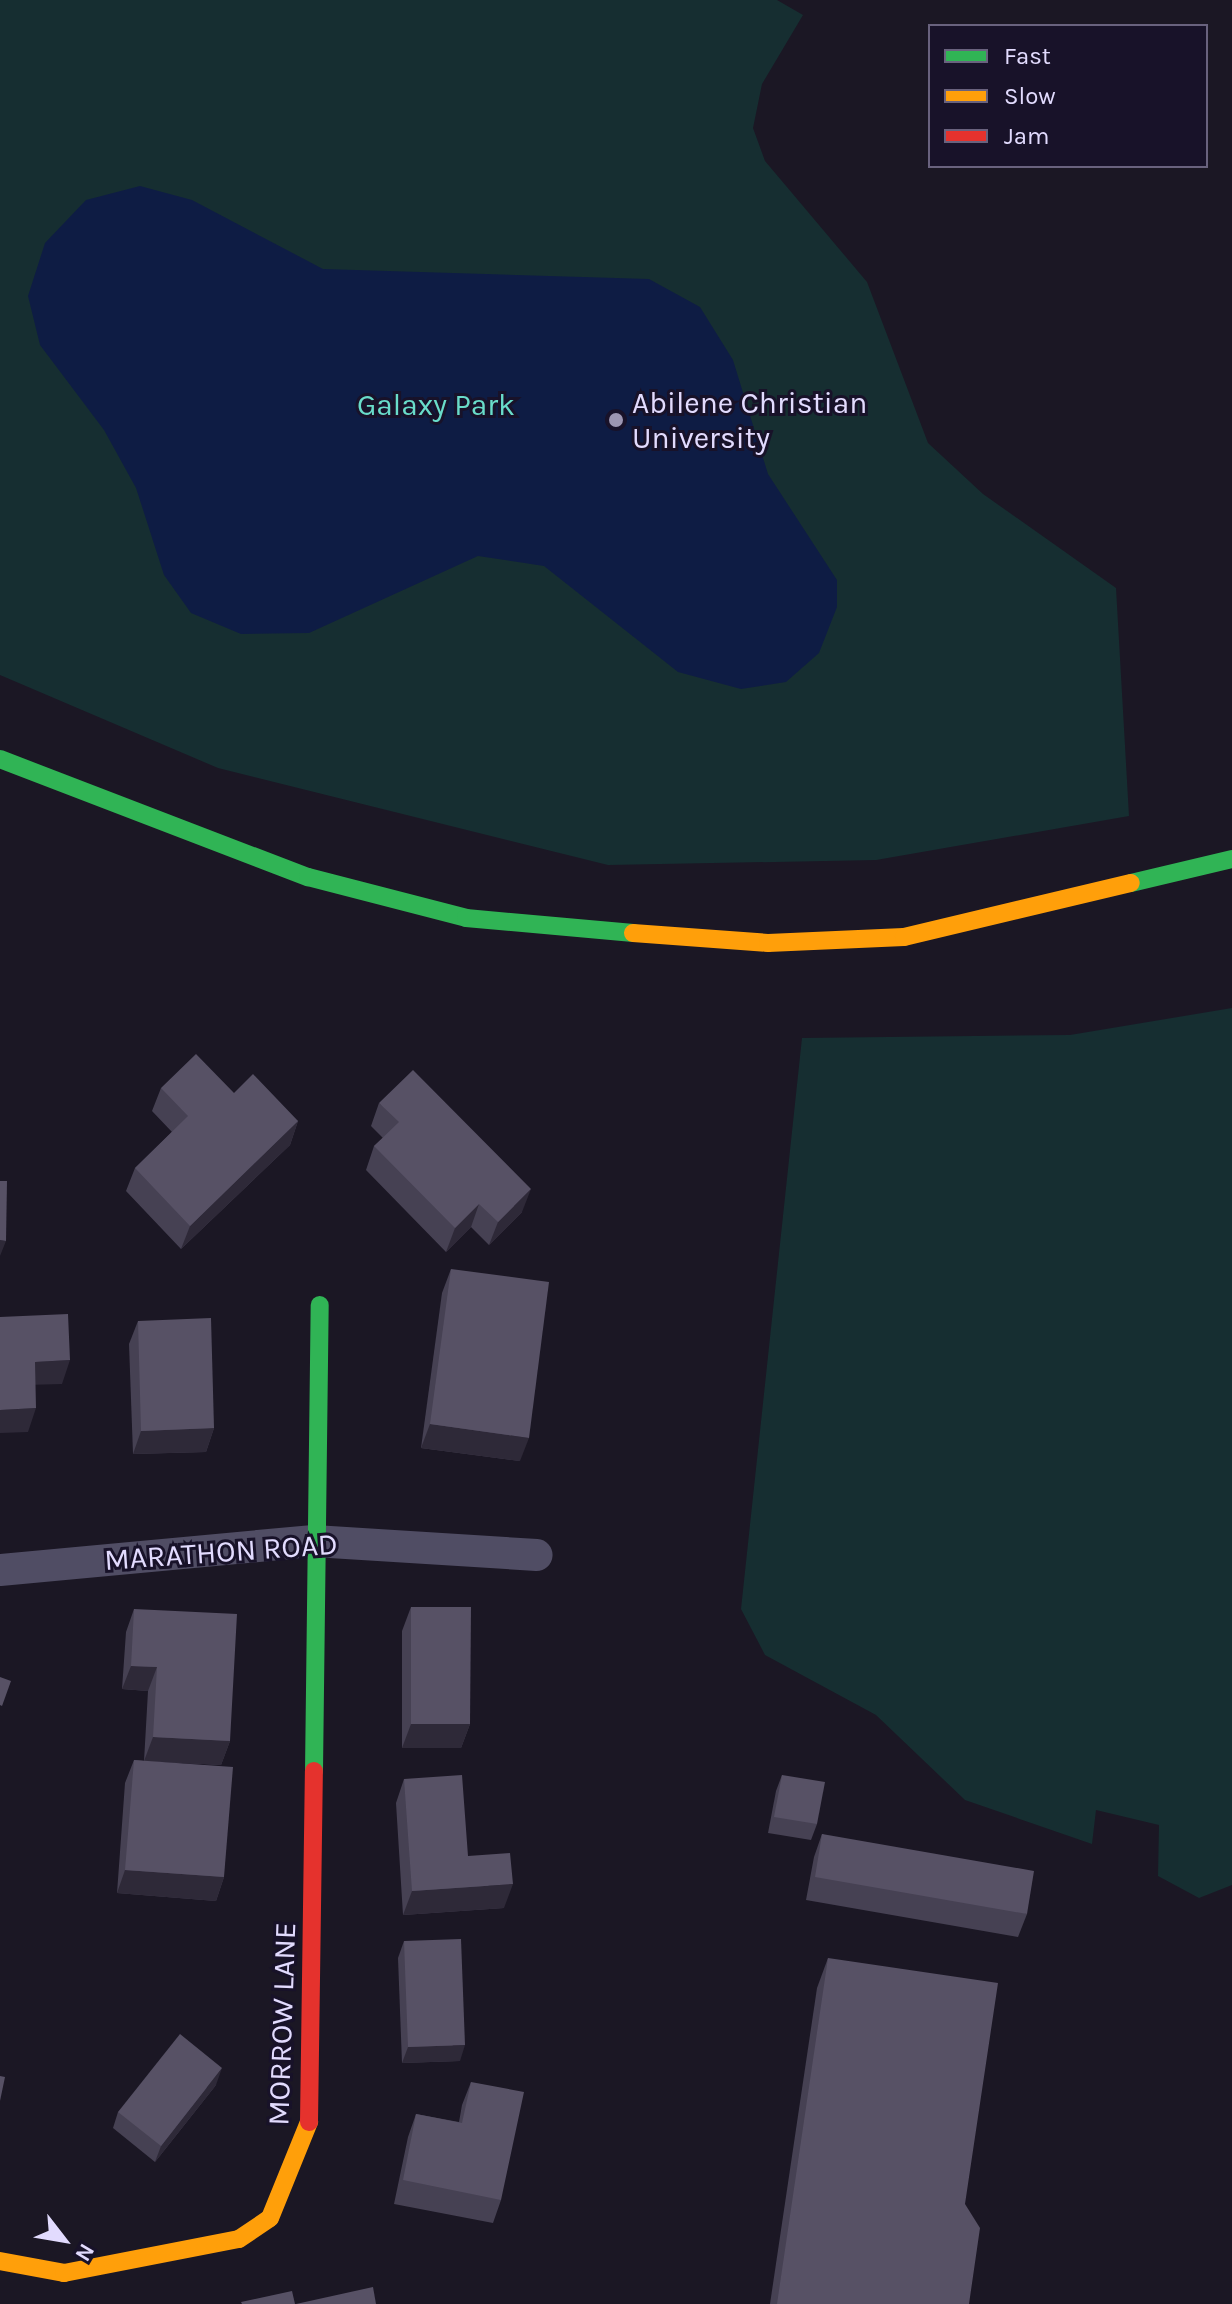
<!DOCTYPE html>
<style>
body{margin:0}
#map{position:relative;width:1232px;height:2304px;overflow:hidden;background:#1b1724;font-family:Karla,sans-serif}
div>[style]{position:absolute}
.green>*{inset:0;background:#162e31}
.water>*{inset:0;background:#0e1c44}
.street>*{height:32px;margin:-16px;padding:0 16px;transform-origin:16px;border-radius:16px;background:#504d64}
.fast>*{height:18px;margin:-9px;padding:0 9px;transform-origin:9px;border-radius:9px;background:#30b455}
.slow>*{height:18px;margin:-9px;padding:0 9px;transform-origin:9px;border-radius:9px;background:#ff9f0a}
.jam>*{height:18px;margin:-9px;padding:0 9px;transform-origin:9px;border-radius:9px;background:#e5322d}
.wall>*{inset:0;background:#464153}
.shaded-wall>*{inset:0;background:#2e2938}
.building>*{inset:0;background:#575165}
.dots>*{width:22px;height:22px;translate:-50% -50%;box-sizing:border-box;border:4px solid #181229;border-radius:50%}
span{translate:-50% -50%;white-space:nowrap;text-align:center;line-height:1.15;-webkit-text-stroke:6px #181229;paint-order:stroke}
.poi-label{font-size:30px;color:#e2dbfe}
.left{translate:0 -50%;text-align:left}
.park-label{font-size:30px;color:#69dcca}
.street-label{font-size:30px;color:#e2dbfe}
.legend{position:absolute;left:928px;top:24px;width:280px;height:144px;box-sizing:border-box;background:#181229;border:2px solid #69627e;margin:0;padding:10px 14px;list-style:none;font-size:24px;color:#e2dbfe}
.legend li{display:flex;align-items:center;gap:16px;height:40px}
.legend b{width:40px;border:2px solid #69627e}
.north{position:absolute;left:24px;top:2200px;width:80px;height:80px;-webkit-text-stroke:6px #181229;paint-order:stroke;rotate:121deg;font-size:22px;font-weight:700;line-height:32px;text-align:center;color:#e2dbfe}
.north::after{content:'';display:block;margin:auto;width:28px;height:36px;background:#e2dbfe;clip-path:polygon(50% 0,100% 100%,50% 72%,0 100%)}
</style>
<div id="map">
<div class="green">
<i style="clip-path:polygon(0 0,777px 0,803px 15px,762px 84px,753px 128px,765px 161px,867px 282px,928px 443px,983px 494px,1116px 588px,1129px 816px,876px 860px,608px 865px,218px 768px,0 675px)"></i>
<i style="clip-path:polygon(1232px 1008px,1232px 1885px,1199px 1898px,1158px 1876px,1159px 1825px,1096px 1810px,1092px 1844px,965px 1800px,876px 1715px,765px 1655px,741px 1609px,802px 1038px,1070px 1035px)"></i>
</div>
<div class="water">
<i style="clip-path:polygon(140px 186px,192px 200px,323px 269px,649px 279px,700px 307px,733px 360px,768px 474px,837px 580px,837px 607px,819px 653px,786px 682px,741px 689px,678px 672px,544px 566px,478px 556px,309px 633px,241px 634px,191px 613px,164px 575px,136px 488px,104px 430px,40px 345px,28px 296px,45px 243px,86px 200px)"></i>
</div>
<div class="street">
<i style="left:0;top:1570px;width:315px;rotate:-5.3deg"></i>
<i style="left:314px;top:1541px;width:223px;rotate:3.6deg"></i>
</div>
<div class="fast">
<i style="left:0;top:759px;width:330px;rotate:21deg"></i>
<i style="left:308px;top:877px;width:163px;rotate:14.5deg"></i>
<i style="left:466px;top:918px;width:168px;rotate:5.1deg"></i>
<i style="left:1131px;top:883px;width:104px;rotate:-13.4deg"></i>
<i style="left:314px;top:1771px;width:466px;rotate:-89.3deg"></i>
</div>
<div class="slow">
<i style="left:633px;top:933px;width:135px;rotate:4.2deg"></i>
<i style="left:768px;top:943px;width:136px;rotate:-2.5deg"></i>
<i style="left:904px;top:937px;width:233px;rotate:-13.4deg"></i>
<i style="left:0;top:2261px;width:65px;rotate:10.6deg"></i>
<i style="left:64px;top:2273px;width:178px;rotate:-11deg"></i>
<i style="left:239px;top:2239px;width:37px;rotate:-34deg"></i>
<i style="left:270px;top:2218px;width:104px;rotate:-67.9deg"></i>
</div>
<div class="jam">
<i style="left:309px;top:2122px;width:351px;rotate:-89.2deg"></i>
</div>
<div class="wall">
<i style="clip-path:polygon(161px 1088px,234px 1093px,298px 1121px,290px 1145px,181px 1249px,126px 1191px,135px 1168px,172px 1132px,152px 1111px)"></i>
<i style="clip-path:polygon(379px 1103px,522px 1212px,489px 1245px,471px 1227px,446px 1252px,366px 1170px,374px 1146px,383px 1138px,371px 1126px)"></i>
<i style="clip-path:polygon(451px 1269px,520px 1461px,421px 1448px,442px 1293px)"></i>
<i style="clip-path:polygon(138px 1321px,214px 1428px,206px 1452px,133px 1454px,129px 1344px)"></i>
<i style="clip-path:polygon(411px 1607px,470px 1724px,461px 1748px,402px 1748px,402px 1631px)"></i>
<i style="clip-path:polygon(134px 1609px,230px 1741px,221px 1765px,146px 1761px,224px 1877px,216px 1901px,117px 1893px,125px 1783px,134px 1760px,144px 1761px,148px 1691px,122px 1689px,126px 1632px)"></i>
<i style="clip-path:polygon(782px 1775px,817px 1824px,811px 1840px,768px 1833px,776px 1791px)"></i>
<i style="clip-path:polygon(404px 1779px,468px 1856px,504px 1908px,403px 1915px,396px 1803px)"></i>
<i style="clip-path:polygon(822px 1834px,1027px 1914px,1018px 1937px,806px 1900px,814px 1857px)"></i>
<i style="clip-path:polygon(404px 1941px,460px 2061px,402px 2063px,398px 1958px)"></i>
<i style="clip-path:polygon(828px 1958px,965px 2204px,969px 2304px,770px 2304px,817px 1988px)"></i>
<i style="clip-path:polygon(471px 2082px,501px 2200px,493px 2223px,394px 2204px,408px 2137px,416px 2114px,459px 2122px,462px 2105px)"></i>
<i style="clip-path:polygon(216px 2085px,155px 2162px,113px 2128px,118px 2112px)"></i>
</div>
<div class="shaded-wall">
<i style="clip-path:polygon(298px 1121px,290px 1145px,181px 1249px,190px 1226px)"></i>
<i style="clip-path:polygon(531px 1189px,522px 1212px,489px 1245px,498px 1222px)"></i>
<i style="clip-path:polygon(479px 1204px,471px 1227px,446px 1252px,455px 1228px)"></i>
<i style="clip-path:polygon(0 1240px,6px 1241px,0 1256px)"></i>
<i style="clip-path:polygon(70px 1360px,62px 1384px,26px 1385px,35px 1362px)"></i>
<i style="clip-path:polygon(36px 1408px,28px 1432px,0 1433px,0 1410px)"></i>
<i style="clip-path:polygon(430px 1424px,529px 1438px,520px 1461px,421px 1448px)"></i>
<i style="clip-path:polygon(214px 1428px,206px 1452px,133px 1454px,141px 1431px)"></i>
<i style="clip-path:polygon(131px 1666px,157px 1667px,148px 1691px,122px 1689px)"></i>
<i style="clip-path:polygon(411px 1724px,470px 1724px,461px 1748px,402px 1748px)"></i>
<i style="clip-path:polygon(153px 1737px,230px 1741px,221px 1765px,144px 1761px)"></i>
<i style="clip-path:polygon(125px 1870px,224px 1877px,216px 1901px,117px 1893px)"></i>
<i style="clip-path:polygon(513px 1884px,504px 1908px,403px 1915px,412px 1891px)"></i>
<i style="clip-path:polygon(465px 2045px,460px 2061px,402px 2063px,408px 2047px)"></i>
<i style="clip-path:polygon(222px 2068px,216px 2085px,155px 2162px,161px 2146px)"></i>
</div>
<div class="building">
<i style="clip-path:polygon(196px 1054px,234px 1093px,253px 1074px,298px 1121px,190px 1226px,135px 1168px,188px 1116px,161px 1088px)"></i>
<i style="clip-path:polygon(413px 1070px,531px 1189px,498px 1222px,479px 1204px,455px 1228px,374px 1146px,399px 1122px,379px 1103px)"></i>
<i style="clip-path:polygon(0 1181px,7px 1181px,6px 1241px,0 1240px)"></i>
<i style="clip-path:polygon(451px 1269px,549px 1282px,529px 1438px,430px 1424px)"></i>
<i style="clip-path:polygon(68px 1314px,70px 1360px,35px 1362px,36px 1408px,0 1410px,0 1317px)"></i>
<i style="clip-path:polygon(211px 1318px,214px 1428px,141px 1431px,138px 1321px)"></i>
<i style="clip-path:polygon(411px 1607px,471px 1607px,470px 1724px,411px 1724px)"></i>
<i style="clip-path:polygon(134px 1609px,237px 1614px,230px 1741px,153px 1737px,157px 1667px,131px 1666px)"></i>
<i style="clip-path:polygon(0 1677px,11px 1681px,2px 1706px,0 1705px)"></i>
<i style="clip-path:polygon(134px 1760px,233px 1767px,224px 1877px,125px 1870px)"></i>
<i style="clip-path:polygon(462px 1775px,468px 1856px,510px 1853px,513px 1884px,412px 1891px,404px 1779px)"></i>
<i style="clip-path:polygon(782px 1775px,825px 1782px,817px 1824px,774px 1817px)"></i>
<i style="clip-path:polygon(822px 1834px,1034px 1871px,1027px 1914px,815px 1877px)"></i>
<i style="clip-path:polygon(461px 1939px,465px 2045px,408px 2047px,404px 1941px)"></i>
<i style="clip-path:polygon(828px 1958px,998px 1983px,965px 2204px,980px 2228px,969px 2304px,777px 2304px)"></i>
<i style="clip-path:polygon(180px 2034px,222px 2068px,161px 2146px,118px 2112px)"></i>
<i style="clip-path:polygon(0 2076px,5px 2077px,0 2101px)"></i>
<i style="clip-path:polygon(471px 2082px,524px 2092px,501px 2200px,403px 2180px,416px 2114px,462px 2123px)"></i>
<i style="clip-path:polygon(373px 2287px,376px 2304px,296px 2304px)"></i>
<i style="clip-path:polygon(292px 2291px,295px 2304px,242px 2304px,241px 2302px)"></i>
</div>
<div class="dots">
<i style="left:616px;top:420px;background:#9c96b2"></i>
</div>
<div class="poi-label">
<span class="left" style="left:632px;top:420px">Abilene Christian<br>University</span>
</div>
<div class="park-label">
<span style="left:436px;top:405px">Galaxy Park</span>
</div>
<div class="street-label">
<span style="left:221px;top:1552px;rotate:-4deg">MARATHON ROAD</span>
<span style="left:282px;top:2024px;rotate:-88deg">MORROW LANE</span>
</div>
<ul class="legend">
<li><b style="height:10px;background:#30b455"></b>Fast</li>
<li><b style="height:10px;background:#ff9f0a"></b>Slow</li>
<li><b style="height:10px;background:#e5322d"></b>Jam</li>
</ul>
<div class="north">N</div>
</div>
